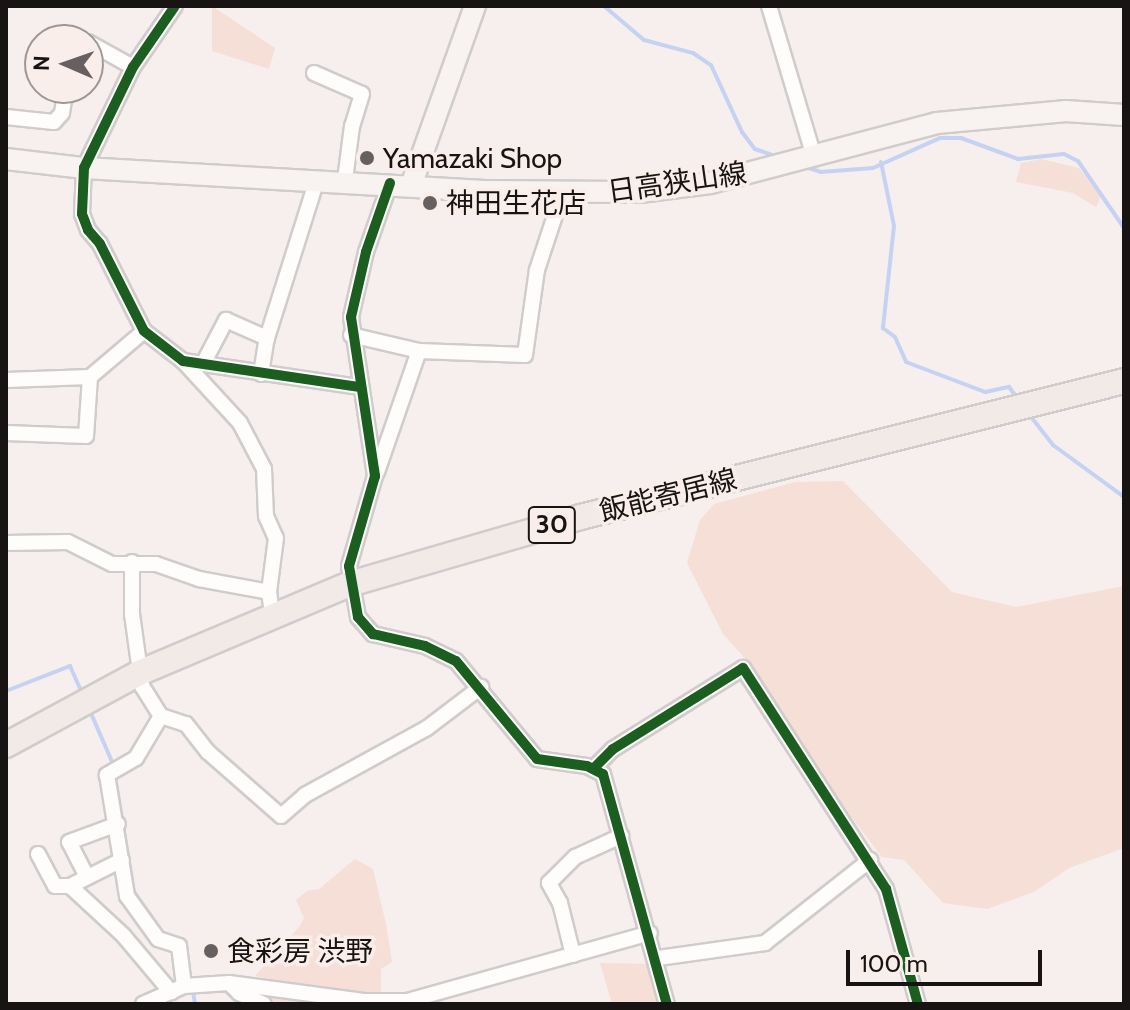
<!DOCTYPE html>
<meta charset="utf-8">
<style>
body{margin:0}
#map{position:relative;width:1130px;height:1010px;overflow:hidden;background:#f6efee;font-family:Cabin,"Noto Sans JP",sans-serif}
div>[style]{position:absolute}
.green>*{inset:0;background:#f5dfd7}
.stream>*{height:4px;margin:-2px;padding:0 2px;transform-origin:2px;border-radius:2px;background:#c6d2f2}
.roads{filter:drop-shadow(2px 0 #d0cccb) drop-shadow(-2px 0 #d0cccb) drop-shadow(0 2px #d0cccb) drop-shadow(0 -2px #d0cccb)}
.street>*{height:14px;margin:-7px;padding:0 7px;transform-origin:7px;border-radius:7px;background:#fefdfc}
.secondary>*{height:20px;margin:-10px;padding:0 10px;transform-origin:10px;border-radius:10px;background:#f8f3f1}
.primary>*{height:24px;margin:-12px;padding:0 12px;transform-origin:12px;border-radius:12px;background:#f2eae7}
.cycleway>*{height:10px;margin:-5px;padding:0 5px;transform-origin:5px;border-radius:5px;background:#1b5e20}
.dots>*{width:22px;height:22px;translate:-50% -50%;box-sizing:border-box;border:4px solid #f9eeea;border-radius:50%}
span{translate:-50% -50%;white-space:nowrap;text-align:center;line-height:1.15;-webkit-text-stroke:7px #f9eeea;paint-order:stroke}
.shield-label span{padding:2px 6px;background:#f9eeea;border:2px solid;border-radius:6px;-webkit-text-stroke-width:0}
.shield-label{font-size:26px;color:#181413;font-weight:700}
.poi-label{font-size:28px;color:#181413}
.left{translate:0 -50%;text-align:left}
.street-label{font-size:28px;color:#181413}
.frame{position:absolute;inset:0;border:8px solid #181413;pointer-events:none}
.north{position:absolute;left:24px;top:24px;width:80px;height:80px;box-sizing:border-box;background:#f9eeea;border:2px solid #9f9794;border-radius:50%;rotate:272deg;font-size:22px;font-weight:700;line-height:32px;text-align:center;color:#181413}
.north::after{content:'';display:block;margin:auto;width:28px;height:36px;background:#666160;clip-path:polygon(50% 0,100% 100%,50% 72%,0 100%)}
.scale{position:absolute;left:846px;top:950px;width:196px;height:36px;box-sizing:border-box;border:4px solid #181413;border-top:0;padding-left:10px;font-size:24px;line-height:28px;white-space:nowrap;color:#181413;-webkit-text-stroke:6px #f9eeea;paint-order:stroke}
</style>
<div id="map">
<div class="green">
<i style="clip-path:polygon(212px 6px,275px 48px,269px 69px,212px 51px)"></i>
<i style="clip-path:polygon(1041px 159px,1079px 168px,1101px 197px,1096px 207px,1073px 193px,1016px 182px,1021px 163px)"></i>
<i style="clip-path:polygon(843px 481px,952px 592px,1016px 607px,1124px 586px,1124px 848px,1069px 868px,1034px 892px,987px 909px,943px 903px,904px 860px,882px 857px,849px 814px,751px 665px,723px 634px,687px 563px,700px 520px,714px 504px,795px 482px)"></i>
<i style="clip-path:polygon(355px 859px,373px 869px,386px 924px,392px 962px,381px 969px,381px 992px,346px 995px,255px 976px,299px 927px,304px 918px,296px 900px,307px 891px,319px 889px)"></i>
<i style="clip-path:polygon(600px 963px,653px 964px,662px 1004px,612px 1004px)"></i>
<i style="clip-path:polygon(274px 994px,344px 1004px,278px 1004px,268px 999px)"></i>
</div>
<div class="stream">
<i style="left:604px;top:6px;width:52px;rotate:40.4deg"></i>
<i style="left:644px;top:40px;width:51px;rotate:14.9deg"></i>
<i style="left:693px;top:53px;width:22px;rotate:34deg"></i>
<i style="left:711px;top:65px;width:74px;rotate:65.2deg"></i>
<i style="left:742px;top:132px;width:21px;rotate:53deg"></i>
<i style="left:755px;top:149px;width:24px;rotate:19deg"></i>
<i style="left:881px;top:162px;width:65px;rotate:78.5deg"></i>
<i style="left:894px;top:226px;width:103px;rotate:96.2deg"></i>
<i style="left:883px;top:328px;width:15px;rotate:37deg"></i>
<i style="left:895px;top:337px;width:27px;rotate:66deg"></i>
<i style="left:906px;top:362px;width:85px;rotate:20.8deg"></i>
<i style="left:985px;top:392px;width:25px;rotate:-12deg"></i>
<i style="left:1009px;top:387px;width:15px;rotate:53deg"></i>
<i style="left:805px;top:167px;width:17px;rotate:17deg"></i>
<i style="left:821px;top:172px;width:52px;rotate:-4.4deg"></i>
<i style="left:873px;top:168px;width:73px;rotate:-24.1deg"></i>
<i style="left:940px;top:138px;width:21px"></i>
<i style="left:961px;top:138px;width:61px;rotate:20.2deg"></i>
<i style="left:1018px;top:159px;width:46px;rotate:-6.2deg"></i>
<i style="left:1064px;top:154px;width:16px;rotate:27deg"></i>
<i style="left:1078px;top:161px;width:81px;rotate:55.5deg"></i>
<i style="left:1028px;top:413px;width:41px;rotate:52deg"></i>
<i style="left:1053px;top:445px;width:88px;rotate:36.2deg"></i>
<i style="left:6px;top:691px;width:69px;rotate:-21.3deg"></i>
<i style="left:70px;top:666px;width:32px;rotate:66deg"></i>
<i style="left:90px;top:711px;width:58px;rotate:66.5deg"></i>
<i style="left:113px;top:764px;width:130px;rotate:80.7deg"></i>
<i style="left:134px;top:892px;width:39px;rotate:55deg"></i>
<i style="left:193px;top:991px;width:13px;rotate:81deg"></i>
</div>
<div class="roads">
<div class="street">
<i style="left:175px;top:6px;width:74px;rotate:124.5deg"></i>
<i style="left:133px;top:67px;width:112px;rotate:115.9deg"></i>
<i style="left:84px;top:168px;width:46px;rotate:92.5deg"></i>
<i style="left:82px;top:214px;width:17px;rotate:69deg"></i>
<i style="left:88px;top:230px;width:18px;rotate:49deg"></i>
<i style="left:100px;top:244px;width:97px;rotate:63.2deg"></i>
<i style="left:144px;top:331px;width:49px;rotate:37.6deg"></i>
<i style="left:183px;top:361px;width:179px;rotate:8.4deg"></i>
<i style="left:769px;top:6px;width:158px;rotate:73.4deg"></i>
<i style="left:88px;top:42px;width:51px;rotate:29.1deg"></i>
<i style="left:314px;top:73px;width:52px;rotate:23.6deg"></i>
<i style="left:362px;top:94px;width:34px;rotate:107deg"></i>
<i style="left:352px;top:126px;width:54px;rotate:97.4deg"></i>
<i style="left:6px;top:117px;width:48px;rotate:5.9deg"></i>
<i style="left:54px;top:122px;width:12px;rotate:-48deg"></i>
<i style="left:62px;top:113px;width:25px;rotate:-81deg"></i>
<i style="left:390px;top:183px;width:73px;rotate:109.2deg"></i>
<i style="left:366px;top:252px;width:67px;rotate:103deg"></i>
<i style="left:351px;top:317px;width:161px;rotate:81.4deg"></i>
<i style="left:375px;top:476px;width:94px;rotate:106.1deg"></i>
<i style="left:349px;top:566px;width:52px;rotate:80deg"></i>
<i style="left:358px;top:617px;width:23px;rotate:49deg"></i>
<i style="left:373px;top:634px;width:53px;rotate:13deg"></i>
<i style="left:425px;top:646px;width:34px;rotate:26deg"></i>
<i style="left:456px;top:661px;width:127px;rotate:50.4deg"></i>
<i style="left:537px;top:759px;width:50px;rotate:8deg"></i>
<i style="left:587px;top:766px;width:18px;rotate:27deg"></i>
<i style="left:603px;top:774px;width:239px;rotate:74.5deg"></i>
<i style="left:351px;top:335px;width:70px;rotate:13.2deg"></i>
<i style="left:183px;top:361px;width:84px;rotate:47.4deg"></i>
<i style="left:240px;top:423px;width:52px;rotate:62.4deg"></i>
<i style="left:264px;top:469px;width:47px;rotate:87.6deg"></i>
<i style="left:266px;top:516px;width:24px;rotate:66deg"></i>
<i style="left:276px;top:538px;width:54px;rotate:97.4deg"></i>
<i style="left:269px;top:592px;width:21px;rotate:82deg"></i>
<i style="left:203px;top:364px;width:50px;rotate:-62.4deg"></i>
<i style="left:226px;top:320px;width:45px;rotate:23.7deg"></i>
<i style="left:261px;top:374px;width:36px;rotate:-81deg"></i>
<i style="left:267px;top:338px;width:167px;rotate:-72.5deg"></i>
<i style="left:6px;top:380px;width:84px;rotate:-2deg"></i>
<i style="left:90px;top:377px;width:71px;rotate:-40.4deg"></i>
<i style="left:6px;top:433px;width:80px;rotate:2.1deg"></i>
<i style="left:86px;top:436px;width:59px;rotate:-86.1deg"></i>
<i style="left:377px;top:472px;width:128px;rotate:-70.9deg"></i>
<i style="left:419px;top:351px;width:106px;rotate:2.2deg"></i>
<i style="left:525px;top:355px;width:86px;rotate:-82deg"></i>
<i style="left:537px;top:270px;width:80px;rotate:-71.8deg"></i>
<i style="left:6px;top:543px;width:62px;rotate:-0.9deg"></i>
<i style="left:68px;top:542px;width:49px;rotate:26.6deg"></i>
<i style="left:112px;top:564px;width:44px"></i>
<i style="left:156px;top:564px;width:46px;rotate:19.2deg"></i>
<i style="left:199px;top:579px;width:71px;rotate:10.5deg"></i>
<i style="left:132px;top:562px;width:52px;rotate:90deg"></i>
<i style="left:132px;top:614px;width:73px;rotate:82.1deg"></i>
<i style="left:142px;top:686px;width:36px;rotate:58deg"></i>
<i style="left:161px;top:716px;width:26px;rotate:18deg"></i>
<i style="left:186px;top:724px;width:36px;rotate:52deg"></i>
<i style="left:208px;top:752px;width:97px;rotate:41.2deg"></i>
<i style="left:281px;top:816px;width:32px;rotate:-41deg"></i>
<i style="left:305px;top:795px;width:139px;rotate:-28.8deg"></i>
<i style="left:427px;top:728px;width:68px;rotate:-37.2deg"></i>
<i style="left:161px;top:716px;width:49px;rotate:120.8deg"></i>
<i style="left:136px;top:758px;width:34px;rotate:150deg"></i>
<i style="left:107px;top:775px;width:123px;rotate:80.6deg"></i>
<i style="left:127px;top:896px;width:53px;rotate:54.2deg"></i>
<i style="left:158px;top:939px;width:22px;rotate:18deg"></i>
<i style="left:179px;top:946px;width:40px;rotate:82.9deg"></i>
<i style="left:594px;top:768px;width:27px;rotate:-45deg"></i>
<i style="left:613px;top:749px;width:153px;rotate:-31.9deg"></i>
<i style="left:743px;top:668px;width:263px;rotate:57.1deg"></i>
<i style="left:886px;top:889px;width:119px;rotate:74.5deg"></i>
<i style="left:38px;top:854px;width:36px;rotate:62deg"></i>
<i style="left:55px;top:886px;width:15px"></i>
<i style="left:70px;top:886px;width:58px;rotate:-26.6deg"></i>
<i style="left:87px;top:877px;width:39px;rotate:-117deg"></i>
<i style="left:69px;top:842px;width:52px;rotate:-20.2deg"></i>
<i style="left:70px;top:886px;width:72px;rotate:42.8deg"></i>
<i style="left:123px;top:935px;width:75px;rotate:49.9deg"></i>
<i style="left:573px;top:955px;width:54px;rotate:-104deg"></i>
<i style="left:560px;top:903px;width:23px;rotate:-119deg"></i>
<i style="left:549px;top:883px;width:37px;rotate:-45deg"></i>
<i style="left:575px;top:857px;width:51px;rotate:-24.5deg"></i>
<i style="left:658px;top:958px;width:108px;rotate:-8deg"></i>
<i style="left:765px;top:943px;width:134px;rotate:-38.3deg"></i>
<i style="left:229px;top:983px;width:14px;rotate:45deg"></i>
<i style="left:239px;top:993px;width:27px;rotate:24deg"></i>
<i style="left:143px;top:1004px;width:45px;rotate:-23.7deg"></i>
<i style="left:184px;top:986px;width:45px;rotate:-3.8deg"></i>
<i style="left:229px;top:983px;width:136px;rotate:7.6deg"></i>
<i style="left:364px;top:1001px;width:43px"></i>
<i style="left:407px;top:1001px;width:252px;rotate:-15.6deg"></i>
</div>
<div class="secondary">
<i style="left:6px;top:159px;width:79px;rotate:6.6deg"></i>
<i style="left:84px;top:168px;width:405px;rotate:3.3deg"></i>
<i style="left:488px;top:191px;width:152px;rotate:0.4deg"></i>
<i style="left:640px;top:192px;width:71px;rotate:-7.3deg"></i>
<i style="left:710px;top:183px;width:235px;rotate:-14.8deg"></i>
<i style="left:937px;top:123px;width:130px;rotate:-5.3deg"></i>
<i style="left:1066px;top:111px;width:58px;rotate:3.9deg"></i>
<i style="left:412px;top:183px;width:188px;rotate:-70.4deg"></i>
</div>
<div class="primary">
<i style="left:6px;top:745px;width:151px;rotate:-28.4deg"></i>
<i style="left:139px;top:673px;width:229px;rotate:-22.9deg"></i>
<i style="left:350px;top:584px;width:241px;rotate:-16.2deg"></i>
<i style="left:581px;top:517px;width:560px;rotate:-14.06deg"></i>
</div>
</div>
<div class="cycleway">
<i style="left:175px;top:6px;width:74px;rotate:124.5deg"></i>
<i style="left:133px;top:67px;width:112px;rotate:115.9deg"></i>
<i style="left:84px;top:168px;width:46px;rotate:92.5deg"></i>
<i style="left:82px;top:214px;width:17px;rotate:69deg"></i>
<i style="left:88px;top:230px;width:18px;rotate:49deg"></i>
<i style="left:100px;top:244px;width:97px;rotate:63.2deg"></i>
<i style="left:144px;top:331px;width:49px;rotate:37.6deg"></i>
<i style="left:183px;top:361px;width:179px;rotate:8.4deg"></i>
<i style="left:390px;top:183px;width:73px;rotate:109.2deg"></i>
<i style="left:366px;top:252px;width:67px;rotate:103deg"></i>
<i style="left:351px;top:317px;width:161px;rotate:81.4deg"></i>
<i style="left:375px;top:476px;width:94px;rotate:106.1deg"></i>
<i style="left:349px;top:566px;width:52px;rotate:80deg"></i>
<i style="left:358px;top:617px;width:23px;rotate:49deg"></i>
<i style="left:373px;top:634px;width:53px;rotate:13deg"></i>
<i style="left:425px;top:646px;width:34px;rotate:26deg"></i>
<i style="left:456px;top:661px;width:127px;rotate:50.4deg"></i>
<i style="left:537px;top:759px;width:50px;rotate:8deg"></i>
<i style="left:587px;top:766px;width:18px;rotate:27deg"></i>
<i style="left:603px;top:774px;width:239px;rotate:74.5deg"></i>
<i style="left:594px;top:768px;width:27px;rotate:-45deg"></i>
<i style="left:613px;top:749px;width:153px;rotate:-31.9deg"></i>
<i style="left:743px;top:668px;width:263px;rotate:57.1deg"></i>
<i style="left:886px;top:889px;width:119px;rotate:74.5deg"></i>
</div>
<div class="dots">
<i style="left:367px;top:158px;background:#666160"></i>
<i style="left:430px;top:203px;background:#666160"></i>
<i style="left:211px;top:951px;background:#666160"></i>
</div>
<div class="shield-label">
<span style="left:552px;top:525px">30</span>
</div>
<div class="poi-label">
<span class="left" style="left:383px;top:158px">Yamazaki Shop</span>
<span class="left" style="left:446px;top:203px">神田生花店</span>
<span class="left" style="left:227px;top:951px">食彩房 渋野</span>
</div>
<div class="street-label">
<span style="left:677px;top:182px;rotate:-8deg">日高狭山線</span>
<span style="left:668px;top:495px;rotate:-14deg">飯能寄居線</span>
</div>
<div class="frame"></div>
<div class="north">N</div>
<div class="scale">100 m</div>
</div>
